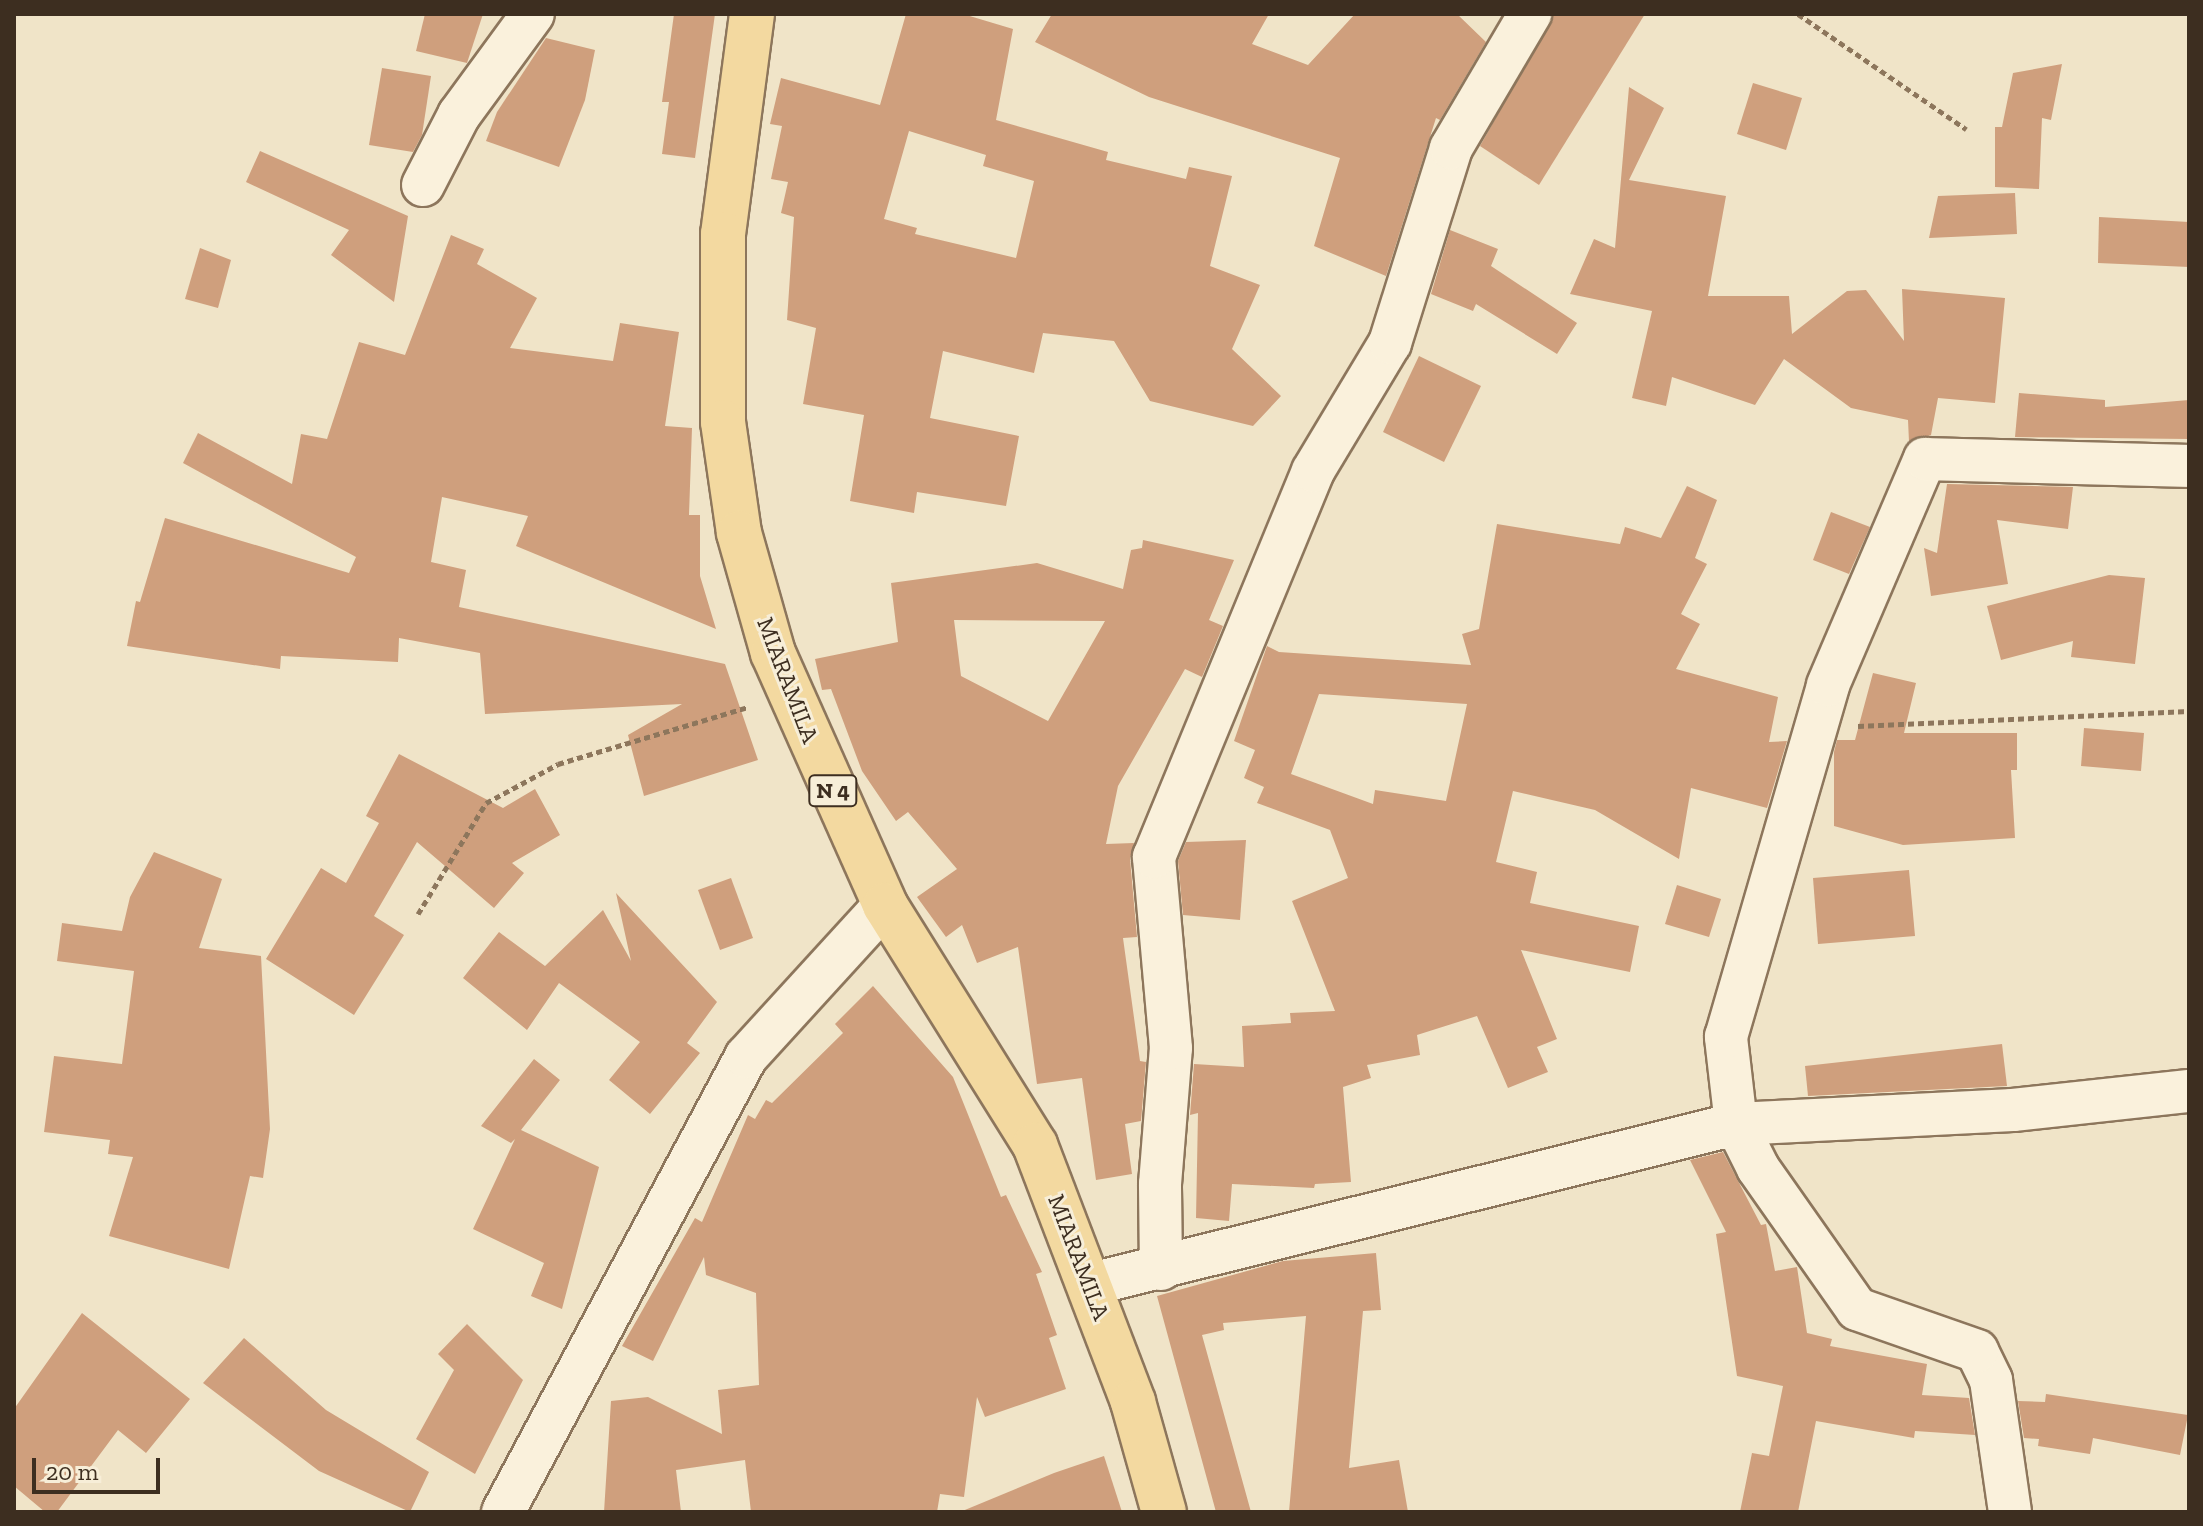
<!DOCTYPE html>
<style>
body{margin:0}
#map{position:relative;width:2203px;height:1526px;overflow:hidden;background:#f0e4c8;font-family:"Zilla Slab",serif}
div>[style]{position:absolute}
.building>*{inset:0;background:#cf9f7d}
.path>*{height:5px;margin-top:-2.5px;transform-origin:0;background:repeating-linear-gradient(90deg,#8d765c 0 6px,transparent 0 10px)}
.roads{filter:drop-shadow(2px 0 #8d765c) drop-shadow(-2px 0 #8d765c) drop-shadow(0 2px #8d765c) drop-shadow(0 -2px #8d765c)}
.minor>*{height:42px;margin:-21px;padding:0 21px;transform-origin:21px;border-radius:21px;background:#faf1dc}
.primary>*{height:44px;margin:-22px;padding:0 22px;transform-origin:22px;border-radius:22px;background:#f3d9a0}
span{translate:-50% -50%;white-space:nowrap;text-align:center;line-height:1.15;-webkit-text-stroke:6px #f7eed8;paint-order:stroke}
.shield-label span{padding:2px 6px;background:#f7eed8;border:2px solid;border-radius:6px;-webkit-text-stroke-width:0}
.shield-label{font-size:22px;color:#3d2e20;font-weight:700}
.street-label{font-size:24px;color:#3d2e20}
.frame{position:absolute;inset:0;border:16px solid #3d2e20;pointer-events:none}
.scale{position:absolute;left:32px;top:1458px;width:128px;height:36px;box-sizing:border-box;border:4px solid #3d2e20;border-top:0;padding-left:10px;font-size:24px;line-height:28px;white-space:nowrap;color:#3d2e20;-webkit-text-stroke:6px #f7eed8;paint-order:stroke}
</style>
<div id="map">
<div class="building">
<i style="clip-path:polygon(425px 14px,483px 14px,467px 63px,416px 51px)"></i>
<i style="clip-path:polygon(674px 14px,715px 14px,695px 158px,662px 154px,669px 102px,662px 102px)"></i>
<i style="clip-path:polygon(evenodd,906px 14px,963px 14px,1013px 29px,996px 120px,1108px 152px,1106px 160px,1186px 179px,1189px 167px,1232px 176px,1210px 266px,1260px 285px,1232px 349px,1281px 396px,1253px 426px,1150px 401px,1114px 341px,1043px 333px,1034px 373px,943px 351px,930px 418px,1019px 436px,1006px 506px,917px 492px,914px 513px,850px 501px,864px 415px,803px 404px,816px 328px,787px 320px,794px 217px,781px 213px,788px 182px,771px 179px,782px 126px,770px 124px,781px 78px,880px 105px,906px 14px,909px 131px,986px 155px,983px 166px,1034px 181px,1016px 258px,915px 234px,917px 228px,884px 219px,909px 131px)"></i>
<i style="clip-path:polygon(1052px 14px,1269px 14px,1252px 44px,1308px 65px,1355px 14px,1457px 14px,1486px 42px,1440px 120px,1436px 118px,1386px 276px,1314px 246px,1340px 158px,1149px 97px,1035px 42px)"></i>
<i style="clip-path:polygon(1554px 14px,1645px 14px,1539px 185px,1480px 146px)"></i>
<i style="clip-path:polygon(546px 38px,595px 50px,585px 100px,559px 167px,486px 141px,497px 112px)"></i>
<i style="clip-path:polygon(2062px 64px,2051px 120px,2042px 118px,2039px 189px,1995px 187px,1995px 127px,2002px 127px,2013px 73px)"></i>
<i style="clip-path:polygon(382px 68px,431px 76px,422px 135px,413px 152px,369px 145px)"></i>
<i style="clip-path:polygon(1753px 83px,1802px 98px,1786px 150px,1737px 134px)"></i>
<i style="clip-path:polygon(1629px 87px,1664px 108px,1629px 180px,1726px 196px,1708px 296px,1789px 296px,1792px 334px,1847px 291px,1866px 290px,1904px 341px,1902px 289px,2005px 298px,1995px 403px,1938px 398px,1931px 435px,1909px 442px,1908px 420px,1851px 408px,1784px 359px,1755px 405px,1672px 377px,1666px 406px,1632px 398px,1652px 311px,1570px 294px,1594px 239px,1615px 248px)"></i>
<i style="clip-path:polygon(260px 151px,408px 216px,394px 302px,331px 255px,349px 230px,246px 182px)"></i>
<i style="clip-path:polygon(2015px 193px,2017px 234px,1929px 238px,1938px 196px)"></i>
<i style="clip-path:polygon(2099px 217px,2189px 222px,2189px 267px,2098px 263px)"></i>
<i style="clip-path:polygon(1450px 230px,1498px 249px,1491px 266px,1577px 323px,1557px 354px,1476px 304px,1473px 311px,1431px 294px)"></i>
<i style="clip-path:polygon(451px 235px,484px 249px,477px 264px,537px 298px,510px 348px,613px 361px,620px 323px,679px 332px,665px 426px,692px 428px,689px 515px,700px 515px,700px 576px,716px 629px,516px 546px,528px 516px,442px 497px,431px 562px,466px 570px,459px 607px,725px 664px,758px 760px,644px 796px,628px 735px,682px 704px,485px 714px,480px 653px,399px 638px,398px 662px,281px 656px,280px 669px,127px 646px,136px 601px,140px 602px,165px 518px,349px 573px,356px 557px,183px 463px,198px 433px,292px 484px,301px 434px,327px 439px,359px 342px,405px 355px)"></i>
<i style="clip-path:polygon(200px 248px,231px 260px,218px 308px,185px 299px)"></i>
<i style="clip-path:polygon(1419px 356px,1481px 386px,1444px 462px,1383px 432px)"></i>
<i style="clip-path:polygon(2019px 393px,2105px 400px,2105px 407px,2189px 400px,2189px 439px,2015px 437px)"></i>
<i style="clip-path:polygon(1947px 484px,2073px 487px,2068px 529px,1997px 520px,2008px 584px,1931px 596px,1924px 548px,1937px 553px)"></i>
<i style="clip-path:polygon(evenodd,1687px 486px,1717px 500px,1695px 558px,1707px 564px,1681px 614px,1700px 624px,1676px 669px,1778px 697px,1769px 742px,1787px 741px,1767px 808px,1691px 788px,1679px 859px,1595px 810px,1513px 791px,1496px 862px,1537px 872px,1530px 903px,1639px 926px,1630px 972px,1521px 950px,1557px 1039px,1537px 1047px,1548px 1072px,1508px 1088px,1477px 1016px,1417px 1035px,1420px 1055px,1367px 1065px,1371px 1078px,1343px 1087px,1351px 1182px,1315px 1184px,1314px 1188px,1232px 1184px,1229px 1221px,1196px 1218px,1198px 1113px,1190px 1115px,1194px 1064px,1244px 1067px,1242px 1026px,1291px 1023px,1290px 1013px,1335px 1011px,1292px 901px,1348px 878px,1330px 830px,1257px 803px,1264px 787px,1244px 778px,1255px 750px,1234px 741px,1267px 646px,1279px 652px,1471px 665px,1462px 634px,1479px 629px,1497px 524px,1620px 544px,1625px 527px,1661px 538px,1687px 486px,1319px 694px,1467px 704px,1446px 801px,1375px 790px,1373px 804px,1291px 774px,1319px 694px)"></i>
<i style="clip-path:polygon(1831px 512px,1870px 527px,1849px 574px,1813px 560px)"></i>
<i style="clip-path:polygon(evenodd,1143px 540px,1234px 560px,1209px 620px,1223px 626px,1202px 677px,1185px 669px,1118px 786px,1106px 844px,1134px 843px,1130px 859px,1137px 937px,1123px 938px,1140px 1061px,1146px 1062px,1141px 1121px,1125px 1124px,1132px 1174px,1096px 1180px,1082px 1078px,1037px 1084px,1018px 947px,977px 963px,962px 925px,946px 937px,917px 897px,957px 869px,908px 812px,896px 821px,862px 771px,831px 689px,822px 690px,815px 659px,898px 642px,891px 583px,1037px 563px,1123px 589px,1131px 550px,1142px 548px,1143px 540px,954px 620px,1105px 621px,1048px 721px,961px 676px,954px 620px)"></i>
<i style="clip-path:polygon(2109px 575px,2145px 578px,2135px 664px,2071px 657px,2073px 641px,2001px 660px,1987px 606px)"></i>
<i style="clip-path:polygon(1873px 673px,1916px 683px,1904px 733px,2017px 733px,2017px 770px,2011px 770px,2015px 838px,1903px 845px,1834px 826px,1834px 752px,1837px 740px,1855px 740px)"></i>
<i style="clip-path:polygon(2084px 728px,2144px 733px,2141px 771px,2081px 766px)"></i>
<i style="clip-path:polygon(399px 754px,503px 808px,535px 789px,560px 835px,512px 863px,524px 873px,494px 908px,417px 842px,374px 916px,404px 935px,354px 1015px,266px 959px,321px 868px,346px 883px,379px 823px,366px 816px)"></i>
<i style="clip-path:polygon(1246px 840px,1240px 920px,1183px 915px,1178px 861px,1186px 842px)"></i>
<i style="clip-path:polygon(154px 852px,222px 879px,199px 948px,261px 956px,270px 1129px,263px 1178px,250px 1176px,229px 1269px,109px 1236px,133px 1157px,108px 1154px,110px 1140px,44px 1132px,54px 1056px,122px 1064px,134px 971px,57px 961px,62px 923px,122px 931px,130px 897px)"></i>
<i style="clip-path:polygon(1909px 870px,1915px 936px,1818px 944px,1813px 878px)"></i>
<i style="clip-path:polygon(731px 878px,753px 938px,720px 950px,698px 890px)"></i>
<i style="clip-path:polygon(1677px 885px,1721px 899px,1709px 937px,1665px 924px)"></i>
<i style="clip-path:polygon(616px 893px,717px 1002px,687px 1043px,700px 1053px,650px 1114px,609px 1080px,640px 1042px,559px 983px,527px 1030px,463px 978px,499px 932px,545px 966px,603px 910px,631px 961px)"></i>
<i style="clip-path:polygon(873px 986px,953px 1077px,1001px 1197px,1006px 1195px,1042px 1272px,1036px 1274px,1057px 1335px,1049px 1338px,1066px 1389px,985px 1417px,977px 1397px,964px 1497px,940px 1494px,937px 1512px,751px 1512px,745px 1460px,676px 1470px,681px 1512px,604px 1512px,611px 1401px,648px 1397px,722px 1434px,718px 1390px,759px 1385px,756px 1293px,706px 1275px,704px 1257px,653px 1361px,622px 1346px,695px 1218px,702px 1222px,748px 1115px,755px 1119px,766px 1100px,772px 1103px,843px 1033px,835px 1024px)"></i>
<i style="clip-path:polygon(2002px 1044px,2007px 1086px,1808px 1096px,1805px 1066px)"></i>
<i style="clip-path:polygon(534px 1059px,560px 1080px,521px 1130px,599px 1167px,562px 1309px,531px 1296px,544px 1263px,473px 1229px,515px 1139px,511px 1143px,481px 1126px)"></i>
<i style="clip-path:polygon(1723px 1152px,1761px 1225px,1766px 1224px,1775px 1271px,1797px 1267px,1807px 1333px,1832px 1339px,1830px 1346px,1927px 1364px,1922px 1395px,1969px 1398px,1975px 1435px,1915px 1431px,1914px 1438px,1816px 1421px,1798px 1512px,1740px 1512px,1752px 1453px,1769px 1456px,1783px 1386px,1737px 1376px,1716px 1234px,1726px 1232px,1690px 1160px)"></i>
<i style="clip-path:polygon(1376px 1253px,1381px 1310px,1363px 1311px,1349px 1468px,1399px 1460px,1408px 1512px,1289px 1512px,1306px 1316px,1223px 1323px,1224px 1330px,1202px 1335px,1251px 1512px,1216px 1512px,1157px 1296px,1283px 1261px)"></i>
<i style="clip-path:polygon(82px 1313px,190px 1399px,146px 1453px,118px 1430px,57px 1512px,45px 1512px,14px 1486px,14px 1409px)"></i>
<i style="clip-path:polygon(467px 1324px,523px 1380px,475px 1474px,416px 1439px,454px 1370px,438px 1354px)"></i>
<i style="clip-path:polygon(244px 1338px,326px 1410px,429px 1472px,410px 1512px,319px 1471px,203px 1383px)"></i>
<i style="clip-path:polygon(2046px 1394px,2188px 1415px,2180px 1455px,2093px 1438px,2090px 1454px,2038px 1446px,2039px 1439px,2024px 1438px,2018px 1401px,2045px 1402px)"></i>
<i style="clip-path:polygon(1104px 1456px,1122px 1512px,960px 1512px,1054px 1473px)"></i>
</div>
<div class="path">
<i style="left:1798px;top:14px;width:204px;rotate:34.4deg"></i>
<i style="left:1858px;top:726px;width:331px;rotate:-2.6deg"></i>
<i style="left:418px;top:914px;width:130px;rotate:-58.5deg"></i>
<i style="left:486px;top:803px;width:82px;rotate:-28.4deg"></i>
<i style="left:558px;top:764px;width:198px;rotate:-16.7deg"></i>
</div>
<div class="roads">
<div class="minor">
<i style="left:423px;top:185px;width:79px;rotate:-62.8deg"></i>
<i style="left:459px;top:115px;width:125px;rotate:-53.8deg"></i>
<i style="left:1161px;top:1269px;width:85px;rotate:-90.7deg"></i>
<i style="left:1160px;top:1184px;width:136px;rotate:-85.4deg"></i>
<i style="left:1171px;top:1048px;width:192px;rotate:-95.1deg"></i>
<i style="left:1154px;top:857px;width:417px;rotate:-67.6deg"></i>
<i style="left:1313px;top:471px;width:149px;rotate:-59deg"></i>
<i style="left:1390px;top:343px;width:204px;rotate:-72.6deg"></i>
<i style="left:1451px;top:148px;width:156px;rotate:-59.5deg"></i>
<i style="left:1091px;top:1284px;width:665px;rotate:-13.93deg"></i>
<i style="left:1736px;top:1124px;width:277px;rotate:-2.9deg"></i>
<i style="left:2013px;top:1110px;width:177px;rotate:-6.2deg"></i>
<i style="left:503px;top:1512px;width:516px;rotate:-61.89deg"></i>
<i style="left:746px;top:1057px;width:206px;rotate:-47.6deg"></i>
<i style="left:2010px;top:1512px;width:133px;rotate:-98.2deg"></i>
<i style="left:1991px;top:1380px;width:32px;rotate:-116deg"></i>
<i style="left:1977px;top:1351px;width:127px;rotate:-160.7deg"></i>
<i style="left:1857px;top:1309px;width:172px;rotate:-125.1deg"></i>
<i style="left:1758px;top:1168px;width:49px;rotate:-116.6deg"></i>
<i style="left:1736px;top:1124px;width:88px;rotate:-96.6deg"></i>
<i style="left:1726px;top:1037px;width:366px;rotate:-73.8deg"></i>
<i style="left:1828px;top:685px;width:246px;rotate:-66.8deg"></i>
<i style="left:1925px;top:459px;width:264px;rotate:1.5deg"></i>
</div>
<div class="primary">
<i style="left:752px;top:14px;width:222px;rotate:97.5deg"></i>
<i style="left:723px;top:234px;width:188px;rotate:90deg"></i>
<i style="left:723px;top:422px;width:112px;rotate:81.8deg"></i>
<i style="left:739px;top:533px;width:125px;rotate:74.2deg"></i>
<i style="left:773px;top:653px;width:276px;rotate:66deg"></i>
<i style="left:885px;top:905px;width:283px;rotate:58deg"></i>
<i style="left:1035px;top:1145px;width:275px;rotate:69.1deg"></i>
<i style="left:1133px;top:1402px;width:114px;rotate:74.3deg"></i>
</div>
</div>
<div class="shield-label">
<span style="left:833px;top:791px">N 4</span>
</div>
<div class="street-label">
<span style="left:788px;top:680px;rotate:69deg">MIARAMILA</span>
<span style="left:1079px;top:1257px;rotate:69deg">MIARAMILA</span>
</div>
<div class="frame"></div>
<div class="scale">20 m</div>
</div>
